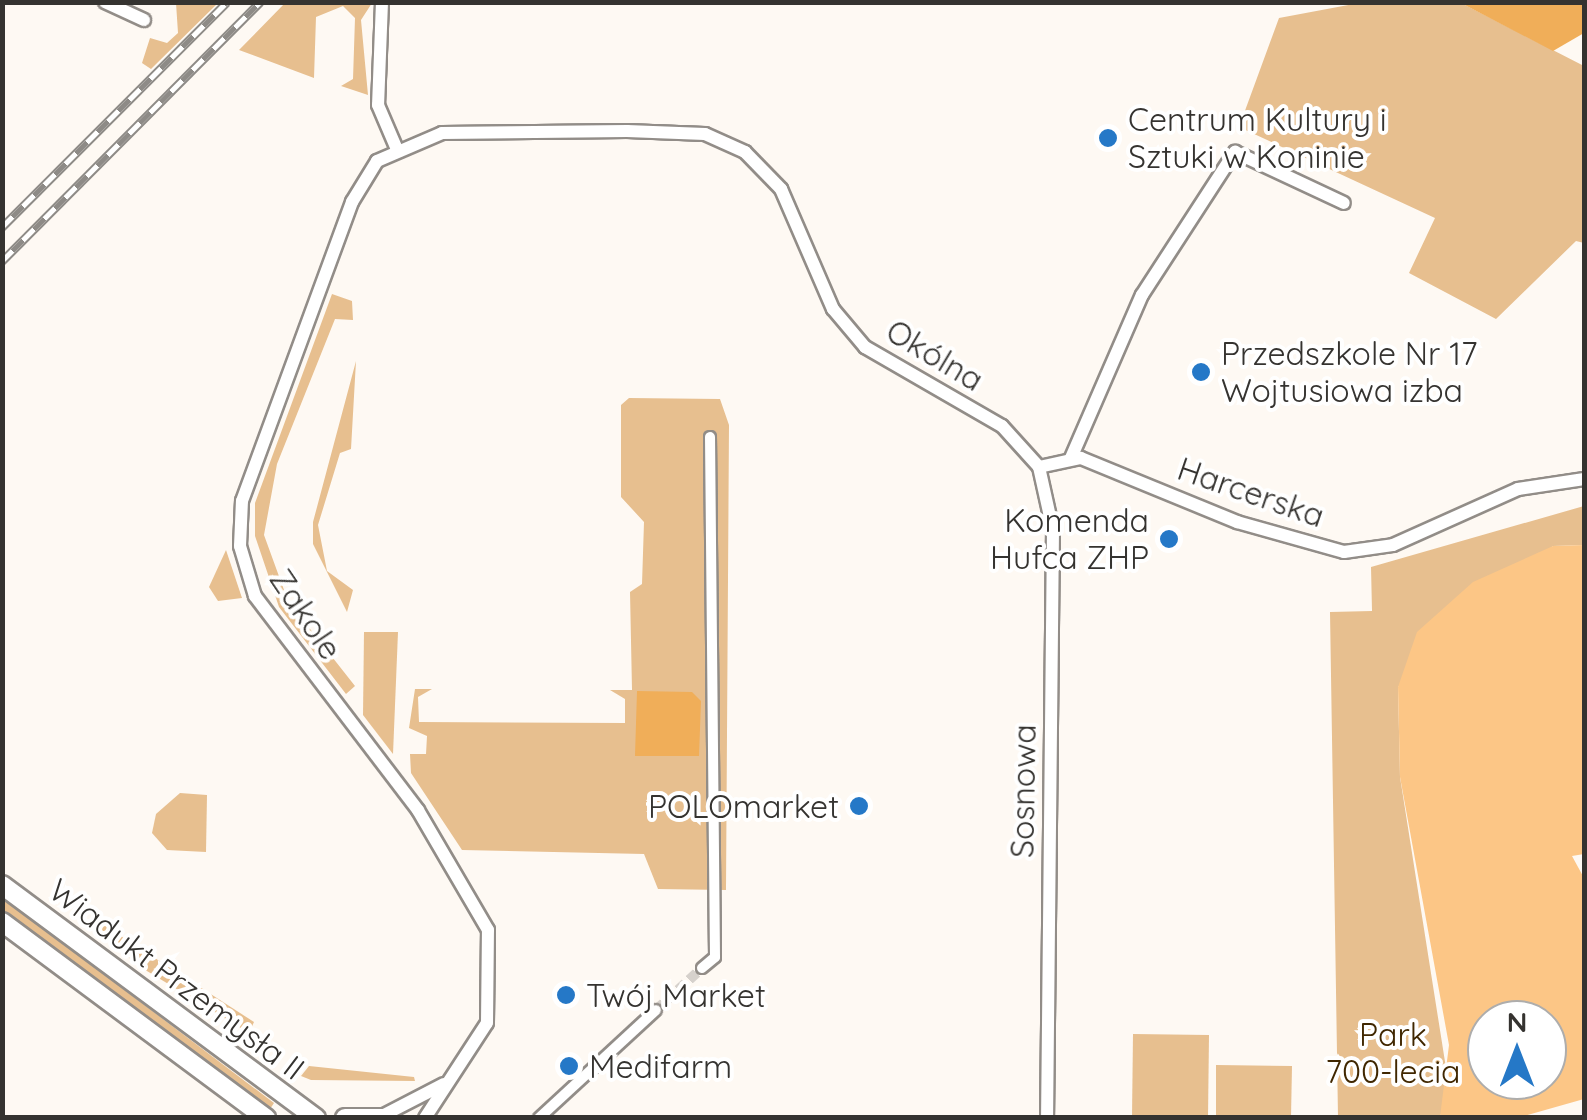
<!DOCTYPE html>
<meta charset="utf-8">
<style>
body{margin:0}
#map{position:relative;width:1587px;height:1120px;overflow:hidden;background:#fef9f3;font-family:Quicksand,sans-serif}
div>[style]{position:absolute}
.green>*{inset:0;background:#e7bf8f}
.forest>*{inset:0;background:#f0ae59}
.water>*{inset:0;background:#fcc686}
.pedestrian-tunnel>*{height:10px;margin-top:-5px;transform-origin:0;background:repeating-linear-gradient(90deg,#d6d1cc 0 10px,transparent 0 15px)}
.roads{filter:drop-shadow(2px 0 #928d88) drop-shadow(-2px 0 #928d88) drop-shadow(0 2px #928d88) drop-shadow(0 -2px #928d88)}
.pedestrian>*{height:10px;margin:-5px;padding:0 5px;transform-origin:5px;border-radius:5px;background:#fff}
.minor>*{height:12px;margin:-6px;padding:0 6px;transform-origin:6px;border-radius:6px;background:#fff}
.secondary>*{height:18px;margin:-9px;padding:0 9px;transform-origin:9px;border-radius:9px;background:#fff}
.rail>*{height:9px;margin-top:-4.5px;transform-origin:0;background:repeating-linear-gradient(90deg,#fff 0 15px,#8e8b87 0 30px);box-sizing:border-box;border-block:2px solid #8e8b87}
.dots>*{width:28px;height:28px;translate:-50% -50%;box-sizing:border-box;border:5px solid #fff;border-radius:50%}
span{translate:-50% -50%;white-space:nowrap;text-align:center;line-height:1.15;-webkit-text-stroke:8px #fff;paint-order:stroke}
.poi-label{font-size:32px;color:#353330}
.left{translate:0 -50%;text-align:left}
.right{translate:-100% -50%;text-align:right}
.street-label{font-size:32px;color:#353330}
.park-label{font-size:32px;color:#402701}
.frame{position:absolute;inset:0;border:5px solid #353330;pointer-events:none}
.north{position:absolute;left:1467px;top:1000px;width:100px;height:100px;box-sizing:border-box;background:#fff;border:2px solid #aeadac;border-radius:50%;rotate:0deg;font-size:28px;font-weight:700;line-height:40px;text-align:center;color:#353330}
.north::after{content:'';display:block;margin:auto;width:35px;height:45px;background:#2578c7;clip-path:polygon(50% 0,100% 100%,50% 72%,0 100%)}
</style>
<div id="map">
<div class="green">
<i style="clip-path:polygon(176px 3px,218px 3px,151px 69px,142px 63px,150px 38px,167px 43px,178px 33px)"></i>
<i style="clip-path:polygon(285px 3px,372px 3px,361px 20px,368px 95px,341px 86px,353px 79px,355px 18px,343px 6px,316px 17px,314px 78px,239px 50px)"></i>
<i style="clip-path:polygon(1359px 3px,1461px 3px,1584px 66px,1584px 243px,1576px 241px,1496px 319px,1409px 273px,1435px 218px,1239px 127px,1279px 18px)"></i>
<i style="clip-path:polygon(332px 294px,352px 301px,353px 320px,335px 319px,277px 464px,264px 535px,288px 601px,355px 686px,346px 694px,279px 607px,255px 536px,255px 503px)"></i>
<i style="clip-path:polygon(356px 361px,351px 449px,340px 453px,318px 525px,327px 571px,353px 590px,347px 612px,313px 544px,313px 522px)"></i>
<i style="clip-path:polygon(629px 398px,720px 399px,729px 425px,726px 890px,658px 889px,644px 854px,462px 850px,411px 773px,410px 754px,426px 754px,427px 736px,409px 728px,415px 689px,432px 689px,418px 697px,419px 722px,625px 723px,625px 699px,610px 690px,632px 690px,630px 592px,642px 584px,644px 522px,621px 497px,621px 405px)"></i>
<i style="clip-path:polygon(1584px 506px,1584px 545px,1553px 546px,1398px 687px,1400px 777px,1449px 1087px,1440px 1117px,1338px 1117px,1330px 612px,1372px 611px,1371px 567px)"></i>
<i style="clip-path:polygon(226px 550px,242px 598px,218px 601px,209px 587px)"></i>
<i style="clip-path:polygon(364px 632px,398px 632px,393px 754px,363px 715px)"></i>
<i style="clip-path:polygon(180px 793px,207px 795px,206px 852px,167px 850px,152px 833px,156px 814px)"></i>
<i style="clip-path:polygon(3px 898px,274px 1103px,270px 1109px,3px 911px)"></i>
<i style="clip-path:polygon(96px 920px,254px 1022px,249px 1033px,142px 968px,90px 928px)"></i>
<i style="clip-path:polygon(1133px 1034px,1209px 1035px,1208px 1117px,1132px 1117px)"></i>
<i style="clip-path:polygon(1216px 1065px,1292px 1066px,1291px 1117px,1216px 1117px)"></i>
<i style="clip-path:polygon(309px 1066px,414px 1077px,415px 1081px,311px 1080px,301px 1076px)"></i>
</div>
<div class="forest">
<i style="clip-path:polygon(1461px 3px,1584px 3px,1584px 33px,1553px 51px)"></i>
<i style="clip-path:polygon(637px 691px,692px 692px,701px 701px,699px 756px,635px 756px)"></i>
</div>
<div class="water">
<i style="clip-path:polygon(evenodd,1584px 545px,1584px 854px,1572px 856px,1584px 878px,1584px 1099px,1520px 1117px,1440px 1117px,1449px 1045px,1400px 777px,1398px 687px,1417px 632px,1473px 582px,1553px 546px,1584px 545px,1487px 1020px,1547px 1020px,1547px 1080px,1487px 1080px,1487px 1020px)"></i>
</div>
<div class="pedestrian-tunnel">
<i style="left:656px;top:1010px;width:62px;rotate:-42.4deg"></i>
</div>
<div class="roads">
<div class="pedestrian">
<i style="left:702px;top:968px;width:17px;rotate:-40deg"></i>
<i style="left:715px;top:957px;width:520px;rotate:-90.55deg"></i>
<i style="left:539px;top:1118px;width:159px;rotate:-42.7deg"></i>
</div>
<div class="minor">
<i style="left:105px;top:2px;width:43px;rotate:24.8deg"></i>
<i style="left:382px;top:2px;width:103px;rotate:92.2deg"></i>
<i style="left:378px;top:105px;width:46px;rotate:66.8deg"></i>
<i style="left:1071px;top:458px;width:178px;rotate:-66.5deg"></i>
<i style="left:1142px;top:295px;width:171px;rotate:-57deg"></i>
<i style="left:1235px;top:152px;width:120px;rotate:25.1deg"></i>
<i style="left:1039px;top:467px;width:43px;rotate:-12.1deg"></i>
<i style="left:1081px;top:458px;width:169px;rotate:22.3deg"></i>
<i style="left:1237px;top:522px;width:111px;rotate:15.7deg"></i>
<i style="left:1344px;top:552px;width:49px;rotate:-8.1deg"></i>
<i style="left:1393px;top:545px;width:137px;rotate:-24.1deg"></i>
<i style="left:1518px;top:489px;width:67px;rotate:-8.6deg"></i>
<i style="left:382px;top:1116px;width:70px;rotate:-27.3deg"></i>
<i style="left:425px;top:1118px;width:113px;rotate:-56.9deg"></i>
<i style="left:487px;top:1023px;width:93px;rotate:-89.4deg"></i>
<i style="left:488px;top:930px;width:139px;rotate:-120.3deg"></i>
<i style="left:418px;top:810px;width:269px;rotate:-127.3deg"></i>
<i style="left:255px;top:596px;width:52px;rotate:-106.7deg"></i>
<i style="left:240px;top:546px;width:45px;rotate:-87.5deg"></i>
<i style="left:242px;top:501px;width:319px;rotate:-69.8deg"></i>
<i style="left:352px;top:202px;width:48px;rotate:-58.6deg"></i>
<i style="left:377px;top:161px;width:71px;rotate:-23.3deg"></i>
<i style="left:442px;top:133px;width:185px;rotate:-0.6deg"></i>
<i style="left:627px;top:131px;width:78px;rotate:2.2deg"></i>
<i style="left:705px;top:134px;width:44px;rotate:24.2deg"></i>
<i style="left:745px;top:152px;width:52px;rotate:45.8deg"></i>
<i style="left:781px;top:189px;width:131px;rotate:66.6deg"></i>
<i style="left:833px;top:309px;width:50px;rotate:49.9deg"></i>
<i style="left:865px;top:347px;width:158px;rotate:30deg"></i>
<i style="left:1002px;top:426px;width:55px;rotate:47.9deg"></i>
<i style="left:1039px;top:467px;width:65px;rotate:77.5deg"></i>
<i style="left:1053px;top:530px;width:588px;rotate:90.58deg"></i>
</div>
<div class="secondary">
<i style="left:2px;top:885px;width:391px;rotate:36.6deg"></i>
<i style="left:2px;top:922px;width:329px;rotate:36.6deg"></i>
<i style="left:345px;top:1118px;width:39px"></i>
</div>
</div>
<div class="rail">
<i style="left:2px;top:227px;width:318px;rotate:-45deg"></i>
<i style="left:2px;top:261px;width:366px;rotate:-45.1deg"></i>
</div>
<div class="dots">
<i style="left:1108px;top:138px;background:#2578c7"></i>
<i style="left:1201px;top:372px;background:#2578c7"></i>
<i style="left:1169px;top:539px;background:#2578c7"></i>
<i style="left:859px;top:806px;background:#2578c7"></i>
<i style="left:566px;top:995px;background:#2578c7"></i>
<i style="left:569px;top:1066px;background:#2578c7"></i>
</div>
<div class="poi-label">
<span class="left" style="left:1128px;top:138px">Centrum Kultury i<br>Sztuki w Koninie</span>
<span class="left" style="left:1221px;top:372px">Przedszkole Nr 17<br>Wojtusiowa izba</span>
<span class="right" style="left:1149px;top:539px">Komenda<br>Hufca ZHP</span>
<span class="right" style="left:839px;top:806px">POLOmarket</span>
<span class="left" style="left:586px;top:995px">Twój Market</span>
<span class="left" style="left:589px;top:1066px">Medifarm</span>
</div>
<div class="street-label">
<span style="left:935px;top:355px;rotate:31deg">Okólna</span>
<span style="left:1251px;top:492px;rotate:19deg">Harcerska</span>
<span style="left:306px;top:614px;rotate:56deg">Zakole</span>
<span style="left:1023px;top:791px;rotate:-89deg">Sosnowa</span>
<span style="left:177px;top:979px;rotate:37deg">Wiadukt Przemysła II</span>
</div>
<div class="park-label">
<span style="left:1393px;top:1053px">Park<br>700-lecia</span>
</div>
<div class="frame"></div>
<div class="north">N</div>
</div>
